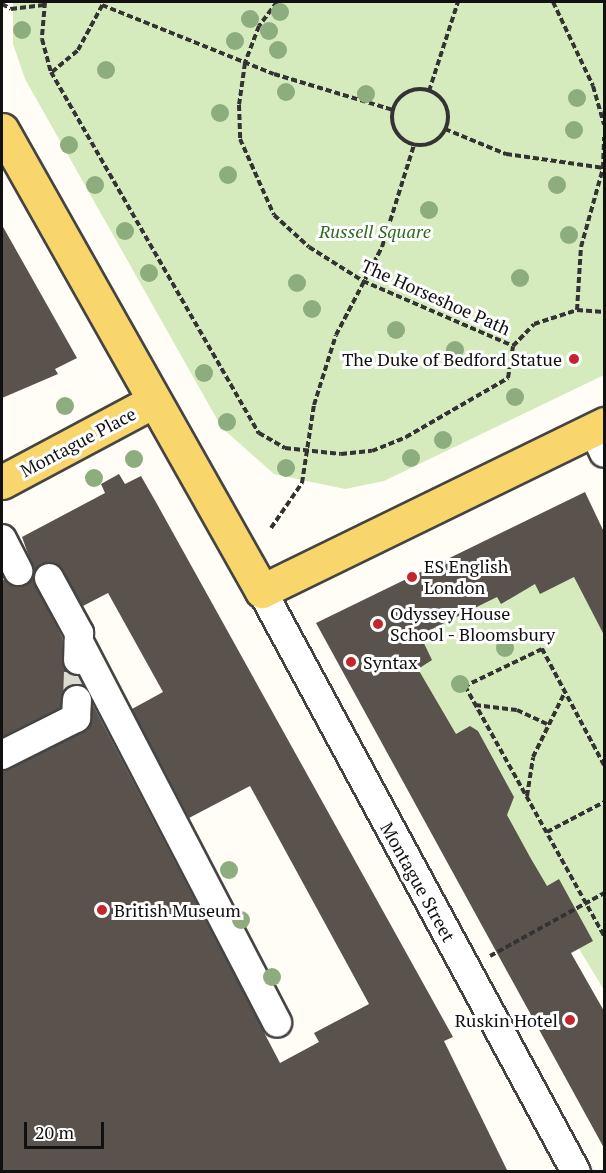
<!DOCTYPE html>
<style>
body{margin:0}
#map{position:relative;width:606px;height:1173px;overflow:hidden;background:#fffdf5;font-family:"PT Serif",serif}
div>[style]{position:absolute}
.green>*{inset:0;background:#d5ebbd}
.building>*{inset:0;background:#5a524d}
.minor-tunnel>*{height:28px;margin-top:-14px;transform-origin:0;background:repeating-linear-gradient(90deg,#dbdad3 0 28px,transparent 0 42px)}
.path>*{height:4px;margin-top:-2px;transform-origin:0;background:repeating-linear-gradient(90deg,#333 0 6px,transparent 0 9px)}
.path>.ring{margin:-2px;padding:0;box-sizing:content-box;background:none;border:4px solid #333;border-radius:50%}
.roads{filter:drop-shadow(2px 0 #444) drop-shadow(-2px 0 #444) drop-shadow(0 2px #444) drop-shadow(0 -2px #444)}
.minor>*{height:28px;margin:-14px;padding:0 14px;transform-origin:14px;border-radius:14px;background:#fff}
.major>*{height:33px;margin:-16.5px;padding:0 16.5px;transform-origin:16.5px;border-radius:16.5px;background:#f9d66b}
.trees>*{width:18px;height:18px;margin:-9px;border-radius:50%;background:#8dad7f}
.dots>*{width:16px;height:16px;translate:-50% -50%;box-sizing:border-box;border:3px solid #fff;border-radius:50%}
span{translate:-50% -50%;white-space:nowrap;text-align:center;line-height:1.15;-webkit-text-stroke:6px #fff;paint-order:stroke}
.park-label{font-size:18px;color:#2f6b1f;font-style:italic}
.street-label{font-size:18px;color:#111}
.poi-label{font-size:18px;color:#111}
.right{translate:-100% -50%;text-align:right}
.left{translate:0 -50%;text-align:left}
.frame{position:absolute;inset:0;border:3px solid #111;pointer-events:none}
.scale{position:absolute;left:24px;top:1122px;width:80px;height:27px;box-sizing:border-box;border:3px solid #111;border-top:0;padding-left:8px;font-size:18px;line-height:21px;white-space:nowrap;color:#111;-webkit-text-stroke:4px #fff;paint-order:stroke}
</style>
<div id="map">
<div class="green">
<i style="clip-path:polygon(13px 2px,604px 2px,604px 375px,384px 481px,345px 489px,274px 474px,222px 428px,25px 79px,13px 44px)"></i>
<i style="clip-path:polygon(577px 534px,604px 587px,604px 990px,386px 629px)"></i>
</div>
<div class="building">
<i style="clip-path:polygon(2px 225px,77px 358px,55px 369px,58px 374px,2px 398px)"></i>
<i style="clip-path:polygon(119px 474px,125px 484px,141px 476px,157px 504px,453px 1037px,444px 1041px,508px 1172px,2px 1172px,2px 771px,84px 732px,93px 705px,280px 1063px,319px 1042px,314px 1033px,369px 1004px,250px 786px,189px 818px,132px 709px,163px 692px,108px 593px,83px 606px,58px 564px,42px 563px,34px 571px,22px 537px,105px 493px,101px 484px)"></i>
<i style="clip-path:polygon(585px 492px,604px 532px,604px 635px,574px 577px,540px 594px,535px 584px,501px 604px,497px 597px,420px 635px,432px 660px,418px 669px,456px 734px,470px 726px,478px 731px,514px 797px,507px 815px,530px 857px,547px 886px,559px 879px,593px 941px,571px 953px,604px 1011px,604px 1148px,316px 623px)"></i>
<i style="clip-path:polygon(33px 578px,62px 637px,63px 667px,83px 685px,69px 686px,60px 708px,2px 737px,2px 579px,18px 587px)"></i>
</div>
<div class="minor-tunnel">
<i style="left:77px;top:700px;width:29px;rotate:-88deg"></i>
</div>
<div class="path">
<i style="left:45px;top:2px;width:37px;rotate:95deg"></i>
<i style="left:42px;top:39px;width:34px;rotate:75deg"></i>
<i style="left:51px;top:72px;width:417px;rotate:60.1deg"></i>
<i style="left:259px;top:433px;width:30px;rotate:30deg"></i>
<i style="left:285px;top:448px;width:56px;rotate:6.1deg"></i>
<i style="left:341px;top:454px;width:31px;rotate:-6deg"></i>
<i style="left:372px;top:451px;width:37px;rotate:-22deg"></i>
<i style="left:406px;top:437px;width:118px;rotate:-30deg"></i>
<i style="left:508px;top:378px;width:32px;rotate:-81deg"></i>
<i style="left:513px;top:346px;width:30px;rotate:-46deg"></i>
<i style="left:534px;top:324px;width:45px;rotate:-18deg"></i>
<i style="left:577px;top:310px;width:27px;rotate:4deg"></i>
<i style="left:277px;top:2px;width:30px;rotate:127deg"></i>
<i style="left:259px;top:26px;width:40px;rotate:111deg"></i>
<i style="left:245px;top:63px;width:42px;rotate:98.1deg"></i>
<i style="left:239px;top:105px;width:34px;rotate:88deg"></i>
<i style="left:240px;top:139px;width:83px;rotate:65.9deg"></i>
<i style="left:274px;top:215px;width:47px;rotate:42.4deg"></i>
<i style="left:309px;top:247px;width:64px;rotate:32.2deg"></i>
<i style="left:363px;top:281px;width:163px;rotate:23.4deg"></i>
<i style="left:553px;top:2px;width:93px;rotate:64.5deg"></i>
<i style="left:593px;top:86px;width:40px;rotate:74deg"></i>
<i style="left:2px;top:4px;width:10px;rotate:29deg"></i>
<i style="left:11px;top:9px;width:33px;rotate:-7deg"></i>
<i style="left:102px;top:5px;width:185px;rotate:21.9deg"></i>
<i style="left:274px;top:74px;width:124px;rotate:16.8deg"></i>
<i style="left:52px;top:72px;width:34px;rotate:-40deg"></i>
<i style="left:78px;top:50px;width:55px;rotate:-61.6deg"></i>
<i class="ring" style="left:392px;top:89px;width:52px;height:52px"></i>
<i style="left:429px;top:91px;width:94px;rotate:-72deg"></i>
<i style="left:445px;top:129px;width:66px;rotate:22.3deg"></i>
<i style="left:506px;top:154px;width:99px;rotate:8.1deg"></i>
<i style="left:577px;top:310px;width:63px;rotate:-86.4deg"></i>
<i style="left:581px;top:247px;width:82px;rotate:-74.4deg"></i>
<i style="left:603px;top:168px;width:31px;rotate:-88deg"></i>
<i style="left:271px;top:528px;width:55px;rotate:-55.4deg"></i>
<i style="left:302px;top:483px;width:79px;rotate:-81.3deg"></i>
<i style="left:314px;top:405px;width:73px;rotate:-72.6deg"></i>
<i style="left:336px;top:335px;width:99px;rotate:-62.4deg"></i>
<i style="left:382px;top:247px;width:107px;rotate:-72.6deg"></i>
<i style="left:475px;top:705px;width:42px;rotate:6.8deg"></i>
<i style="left:517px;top:710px;width:33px;rotate:25deg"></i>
<i style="left:604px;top:765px;width:132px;rotate:-118.1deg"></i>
<i style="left:542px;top:649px;width:85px;rotate:154.3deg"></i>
<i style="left:465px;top:686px;width:286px;rotate:60.9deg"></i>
<i style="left:527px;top:796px;width:39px;rotate:-81deg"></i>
<i style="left:533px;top:757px;width:72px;rotate:-63.8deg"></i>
<i style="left:547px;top:832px;width:64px;rotate:-27.8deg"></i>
<i style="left:490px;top:956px;width:130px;rotate:-28.9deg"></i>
</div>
<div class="roads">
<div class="minor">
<i style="left:593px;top:429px;width:26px;rotate:65deg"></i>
<i style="left:2px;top:539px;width:36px;rotate:63deg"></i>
<i style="left:49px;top:578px;width:63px;rotate:61.4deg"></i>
<i style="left:79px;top:633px;width:27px;rotate:92deg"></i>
<i style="left:262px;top:591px;width:660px;rotate:61.61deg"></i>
<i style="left:79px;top:642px;width:429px;rotate:62.5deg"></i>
<i style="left:2px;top:755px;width:83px;rotate:-26.6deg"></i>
<i style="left:76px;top:718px;width:18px;rotate:-87deg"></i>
</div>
<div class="major">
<i style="left:2px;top:130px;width:529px;rotate:60.58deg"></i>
<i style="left:262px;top:591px;width:381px;rotate:-26deg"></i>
<i style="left:2px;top:482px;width:172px;rotate:-28.1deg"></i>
</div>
</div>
<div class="trees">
<i style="left:280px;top:12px"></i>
<i style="left:250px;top:19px"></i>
<i style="left:22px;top:30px"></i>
<i style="left:269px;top:31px"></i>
<i style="left:235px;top:41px"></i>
<i style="left:278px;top:50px"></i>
<i style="left:106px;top:70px"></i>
<i style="left:286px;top:92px"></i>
<i style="left:366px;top:94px"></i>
<i style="left:577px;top:98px"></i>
<i style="left:220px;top:113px"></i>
<i style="left:574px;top:130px"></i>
<i style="left:69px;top:145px"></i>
<i style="left:228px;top:175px"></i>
<i style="left:95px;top:185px"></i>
<i style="left:557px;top:185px"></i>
<i style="left:429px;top:210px"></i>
<i style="left:125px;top:231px"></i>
<i style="left:569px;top:235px"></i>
<i style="left:149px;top:273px"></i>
<i style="left:520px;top:278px"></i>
<i style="left:297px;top:283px"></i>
<i style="left:312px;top:309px"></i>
<i style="left:396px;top:330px"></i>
<i style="left:455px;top:350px"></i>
<i style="left:204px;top:373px"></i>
<i style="left:515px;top:397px"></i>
<i style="left:65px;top:406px"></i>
<i style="left:227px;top:422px"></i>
<i style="left:443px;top:440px"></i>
<i style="left:411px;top:458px"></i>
<i style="left:134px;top:459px"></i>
<i style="left:286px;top:468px"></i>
<i style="left:94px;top:478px"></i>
<i style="left:505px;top:648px"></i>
<i style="left:460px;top:684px"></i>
<i style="left:229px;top:870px"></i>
<i style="left:241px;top:920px"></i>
<i style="left:272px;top:977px"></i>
</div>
<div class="dots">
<i style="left:574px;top:359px;background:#c4262e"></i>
<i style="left:412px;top:577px;background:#c4262e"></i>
<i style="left:378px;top:624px;background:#c4262e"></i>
<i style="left:351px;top:662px;background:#c4262e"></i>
<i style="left:102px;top:910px;background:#c4262e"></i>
<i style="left:570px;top:1020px;background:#c4262e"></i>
</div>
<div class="park-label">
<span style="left:375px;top:231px">Russell Square</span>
</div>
<div class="street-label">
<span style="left:436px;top:297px;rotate:24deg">The Horseshoe Path</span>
<span style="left:78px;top:442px;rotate:-28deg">Montague Place</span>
<span style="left:418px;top:882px;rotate:61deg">Montague Street</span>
</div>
<div class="poi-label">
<span class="right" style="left:562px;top:359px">The Duke of Bedford Statue</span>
<span class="left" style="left:424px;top:577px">ES English<br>London</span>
<span class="left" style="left:390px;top:624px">Odyssey House<br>School - Bloomsbury</span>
<span class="left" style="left:363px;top:662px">Syntax</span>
<span class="left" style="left:114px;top:910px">British Museum</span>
<span class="right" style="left:558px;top:1020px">Ruskin Hotel</span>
</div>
<div class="frame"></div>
<div class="scale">20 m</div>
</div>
